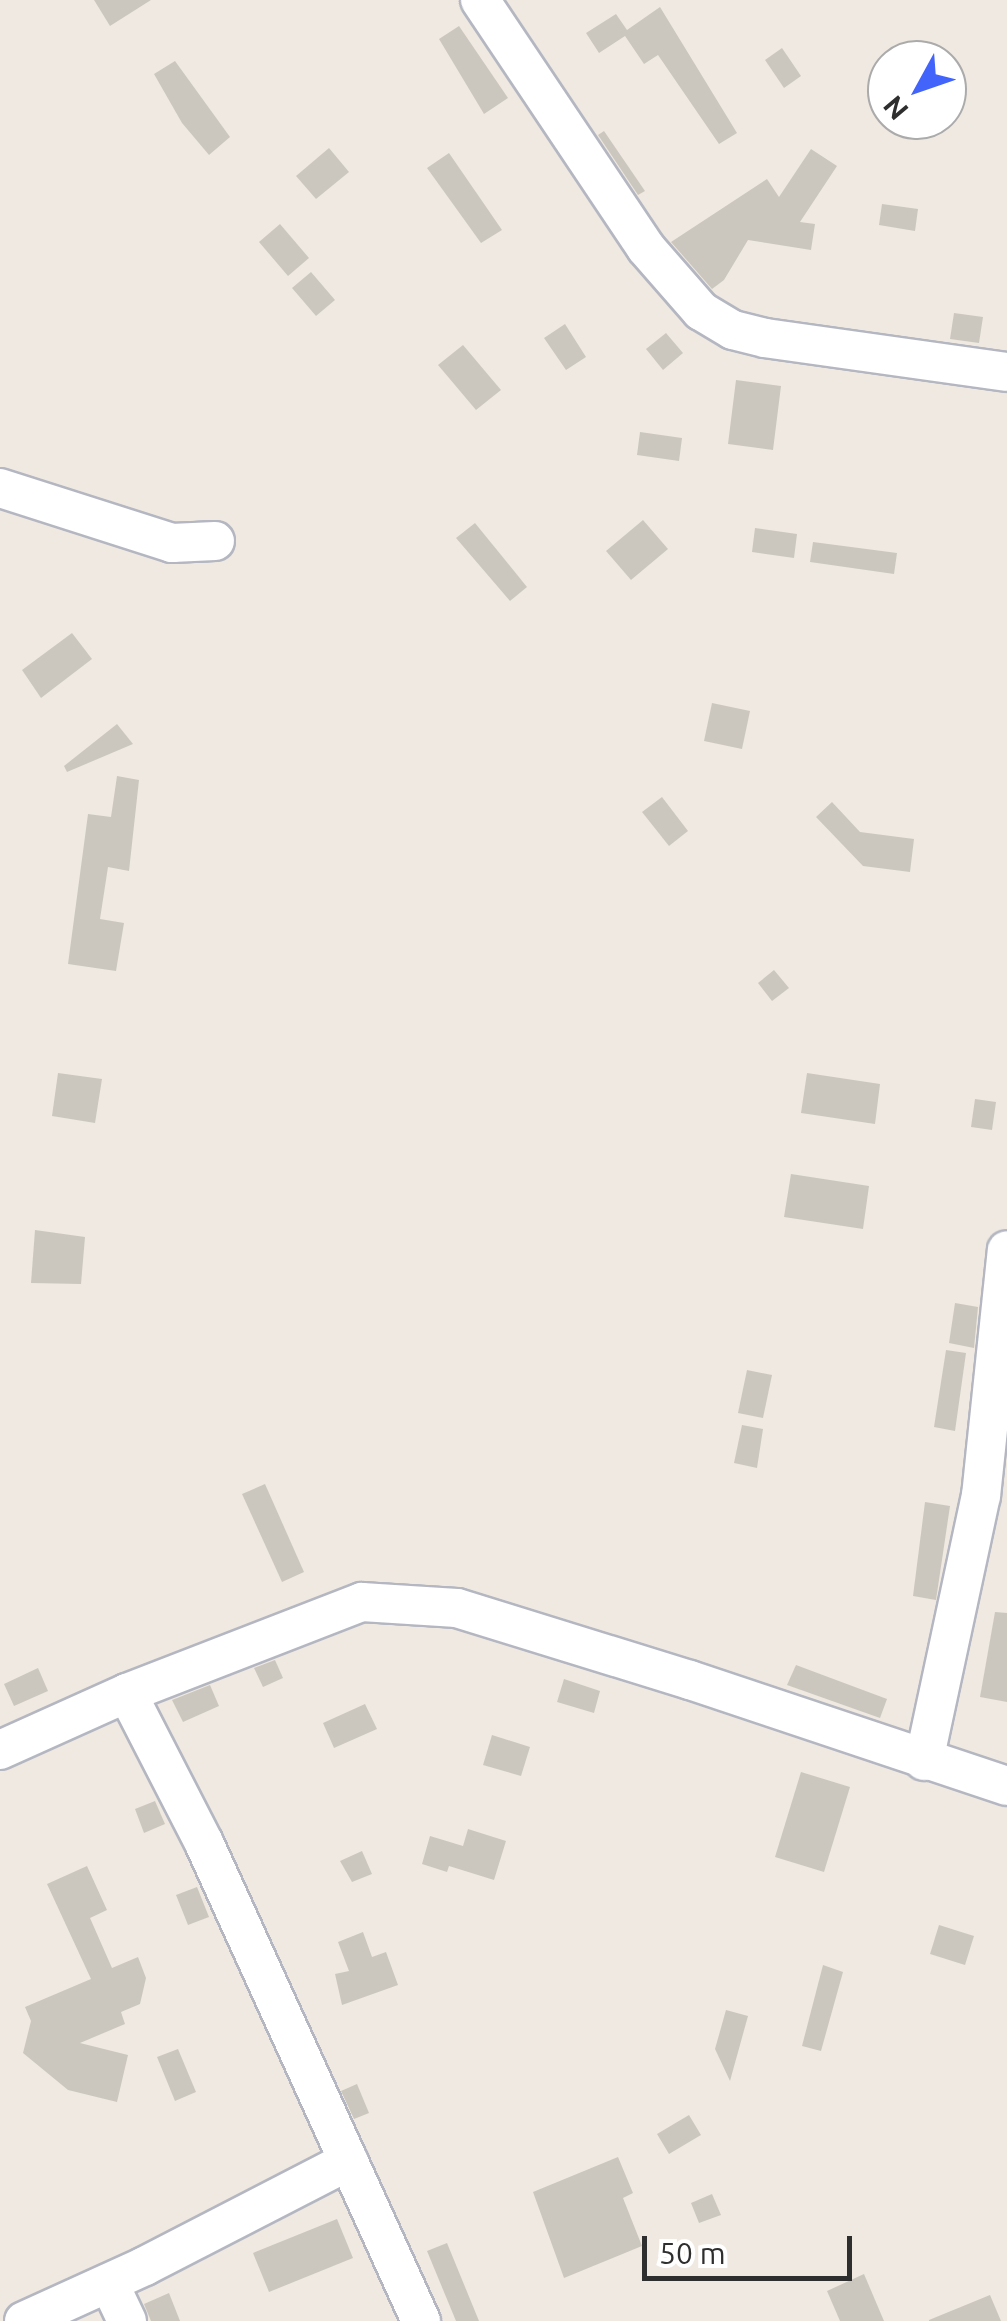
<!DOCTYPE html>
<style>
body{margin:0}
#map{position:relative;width:1007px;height:2321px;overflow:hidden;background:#efe9e1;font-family:Ubuntu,sans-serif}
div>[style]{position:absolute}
.building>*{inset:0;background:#cbc7bf}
.roads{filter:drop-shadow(2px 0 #b4b7c1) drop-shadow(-2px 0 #b4b7c1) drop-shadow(0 2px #b4b7c1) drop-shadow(0 -2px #b4b7c1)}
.minor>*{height:38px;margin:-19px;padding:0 19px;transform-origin:19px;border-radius:19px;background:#fff}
span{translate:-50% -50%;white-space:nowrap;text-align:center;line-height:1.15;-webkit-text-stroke:9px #fff;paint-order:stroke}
.north{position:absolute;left:867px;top:40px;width:100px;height:100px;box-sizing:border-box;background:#fff;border:2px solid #ababab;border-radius:50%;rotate:230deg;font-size:28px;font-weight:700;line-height:40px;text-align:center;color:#2e2e2e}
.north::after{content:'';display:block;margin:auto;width:35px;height:45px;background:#4264fb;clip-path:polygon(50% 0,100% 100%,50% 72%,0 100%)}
.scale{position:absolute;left:642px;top:2236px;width:210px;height:45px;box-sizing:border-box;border:5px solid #2e2e2e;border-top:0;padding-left:12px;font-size:30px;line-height:35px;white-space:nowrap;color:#2e2e2e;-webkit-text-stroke:8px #fff;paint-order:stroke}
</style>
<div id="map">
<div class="building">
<i style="clip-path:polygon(94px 0,151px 0,110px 26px)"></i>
<i style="clip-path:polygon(660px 7px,737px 133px,719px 144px,658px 55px,644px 64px,625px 36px,599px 53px,586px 33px,616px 14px,627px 30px)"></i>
<i style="clip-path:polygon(459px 26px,508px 98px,484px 114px,439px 39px)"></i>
<i style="clip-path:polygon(782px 48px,801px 76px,784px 88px,765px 60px)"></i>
<i style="clip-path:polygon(175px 61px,230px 137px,209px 155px,182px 123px,154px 74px)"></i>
<i style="clip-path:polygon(604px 131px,645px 191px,638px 195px,598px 135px)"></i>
<i style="clip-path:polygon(329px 148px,349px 172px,316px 199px,296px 176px)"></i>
<i style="clip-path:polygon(811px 149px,837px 166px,800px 222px,815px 224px,811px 250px,748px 240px,724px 280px,712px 289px,671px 242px,767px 179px,779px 197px)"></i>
<i style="clip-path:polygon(449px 153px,502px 230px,481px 243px,427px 168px)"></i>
<i style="clip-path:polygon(882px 204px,918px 209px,915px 231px,879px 225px)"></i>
<i style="clip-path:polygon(280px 224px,309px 258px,288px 276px,259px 242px)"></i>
<i style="clip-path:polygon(311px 272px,335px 300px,316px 316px,292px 288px)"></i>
<i style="clip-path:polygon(954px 313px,983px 317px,979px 343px,950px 339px)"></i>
<i style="clip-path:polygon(565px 324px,586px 357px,566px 370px,544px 338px)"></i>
<i style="clip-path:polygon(666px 333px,683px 353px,663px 370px,646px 349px)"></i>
<i style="clip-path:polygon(463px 345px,501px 390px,476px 410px,438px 365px)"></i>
<i style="clip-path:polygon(736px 380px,781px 386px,773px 450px,728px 444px)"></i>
<i style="clip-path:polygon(640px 432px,682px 438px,679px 461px,637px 455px)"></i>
<i style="clip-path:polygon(643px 520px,668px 549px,631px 580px,606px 551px)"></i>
<i style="clip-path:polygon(475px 523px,527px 587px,510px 601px,456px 538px)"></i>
<i style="clip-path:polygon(755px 528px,797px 534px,794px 558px,752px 552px)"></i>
<i style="clip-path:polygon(813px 542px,897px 553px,894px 574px,810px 562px)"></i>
<i style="clip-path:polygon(72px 633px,92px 659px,41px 698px,22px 670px)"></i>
<i style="clip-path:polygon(712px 703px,750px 711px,742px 749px,704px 741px)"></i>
<i style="clip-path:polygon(117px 724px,133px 744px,67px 772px,64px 766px)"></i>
<i style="clip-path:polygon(117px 776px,139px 780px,129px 871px,108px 867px,100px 919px,124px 923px,116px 971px,68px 964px,88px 814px,111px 817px)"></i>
<i style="clip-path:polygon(662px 797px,688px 831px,669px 846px,642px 812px)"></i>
<i style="clip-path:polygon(832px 802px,860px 832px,914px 839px,910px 872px,863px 866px,816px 817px)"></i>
<i style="clip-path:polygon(774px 970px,789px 988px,772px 1001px,758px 983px)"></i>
<i style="clip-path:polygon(58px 1073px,102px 1079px,95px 1123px,52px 1116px)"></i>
<i style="clip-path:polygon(807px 1073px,880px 1084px,875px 1124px,801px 1113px)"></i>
<i style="clip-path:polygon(975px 1099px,996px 1102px,992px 1130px,971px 1127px)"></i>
<i style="clip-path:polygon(791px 1174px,869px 1186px,863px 1229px,784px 1217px)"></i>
<i style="clip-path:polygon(35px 1230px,85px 1237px,81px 1284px,31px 1283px)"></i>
<i style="clip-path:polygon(955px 1303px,978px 1307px,974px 1348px,949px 1343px)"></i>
<i style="clip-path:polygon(946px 1350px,966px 1353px,955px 1431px,934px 1427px)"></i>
<i style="clip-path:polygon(747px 1370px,772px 1375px,763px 1418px,738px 1413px)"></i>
<i style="clip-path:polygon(742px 1425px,763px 1429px,757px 1468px,734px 1463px)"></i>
<i style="clip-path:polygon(265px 1484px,304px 1572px,282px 1582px,242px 1494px)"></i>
<i style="clip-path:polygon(925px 1502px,950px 1506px,936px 1600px,913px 1596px)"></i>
<i style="clip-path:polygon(995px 1612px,1007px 1613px,1007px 1702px,980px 1697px)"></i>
<i style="clip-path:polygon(275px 1660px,283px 1678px,263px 1687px,254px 1668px)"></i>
<i style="clip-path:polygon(796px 1665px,887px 1699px,880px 1718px,787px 1685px)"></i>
<i style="clip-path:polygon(38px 1668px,48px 1691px,14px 1706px,4px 1684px)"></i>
<i style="clip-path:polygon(564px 1679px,600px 1691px,594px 1713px,557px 1702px)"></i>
<i style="clip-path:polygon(210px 1685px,219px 1706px,183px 1722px,172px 1700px)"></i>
<i style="clip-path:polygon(365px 1704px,377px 1729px,334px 1748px,323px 1723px)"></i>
<i style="clip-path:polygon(492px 1735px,530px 1747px,521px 1776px,483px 1765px)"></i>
<i style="clip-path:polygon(801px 1772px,850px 1787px,824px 1872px,775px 1857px)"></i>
<i style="clip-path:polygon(155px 1801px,165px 1824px,144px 1833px,135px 1809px)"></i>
<i style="clip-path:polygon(468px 1829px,506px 1841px,494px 1880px,449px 1866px,447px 1872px,422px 1864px,430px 1836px,463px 1846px)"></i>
<i style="clip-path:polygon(362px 1851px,372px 1874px,352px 1882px,340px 1861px)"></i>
<i style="clip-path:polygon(87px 1866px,107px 1910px,90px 1918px,112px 1968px,138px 1957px,146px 1978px,140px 2004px,121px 2012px,125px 2024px,80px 2043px,128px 2055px,117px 2102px,68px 2090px,23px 2053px,31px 2021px,25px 2007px,91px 1979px,47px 1884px)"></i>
<i style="clip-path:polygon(197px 1887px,209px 1917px,188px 1925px,176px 1895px)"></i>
<i style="clip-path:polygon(939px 1925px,974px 1936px,965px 1965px,930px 1954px)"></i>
<i style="clip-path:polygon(363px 1932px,372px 1957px,386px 1952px,398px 1985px,342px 2005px,335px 1974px,349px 1971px,338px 1942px)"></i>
<i style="clip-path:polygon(823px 1965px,843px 1972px,821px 2051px,802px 2046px)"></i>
<i style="clip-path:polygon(726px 2010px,748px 2016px,730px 2081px,715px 2049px)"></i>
<i style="clip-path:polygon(178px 2049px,196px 2092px,175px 2101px,157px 2057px)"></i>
<i style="clip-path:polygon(357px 2084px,369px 2113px,354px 2119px,341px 2091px)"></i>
<i style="clip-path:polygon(689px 2115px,701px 2135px,669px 2154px,657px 2134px)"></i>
<i style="clip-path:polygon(618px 2157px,633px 2193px,623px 2198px,642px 2246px,564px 2278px,533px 2192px)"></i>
<i style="clip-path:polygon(712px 2194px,721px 2215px,699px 2223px,691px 2203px)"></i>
<i style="clip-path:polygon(337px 2219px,353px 2258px,269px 2292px,253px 2253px)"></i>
<i style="clip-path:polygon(447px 2243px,479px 2321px,456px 2321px,427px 2251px)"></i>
<i style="clip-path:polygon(864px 2274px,884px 2321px,840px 2321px,827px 2291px)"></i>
<i style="clip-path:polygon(169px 2293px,180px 2321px,151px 2321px,144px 2304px)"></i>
<i style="clip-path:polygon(990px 2295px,1001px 2321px,929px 2321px,929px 2320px)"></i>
</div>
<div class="roads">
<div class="minor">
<i style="left:480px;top:0;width:298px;rotate:56.2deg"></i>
<i style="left:646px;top:248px;width:84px;rotate:48.9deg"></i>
<i style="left:701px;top:311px;width:37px;rotate:31deg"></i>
<i style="left:733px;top:330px;width:33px;rotate:14deg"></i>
<i style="left:765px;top:338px;width:244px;rotate:8deg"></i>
<i style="left:0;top:488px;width:181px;rotate:17.7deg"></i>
<i style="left:172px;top:543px;width:43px;rotate:-2.7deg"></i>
<i style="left:127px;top:1693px;width:169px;rotate:62.8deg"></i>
<i style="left:204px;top:1843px;width:525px;rotate:65.58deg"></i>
<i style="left:0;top:1750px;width:139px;rotate:-24.2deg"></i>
<i style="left:127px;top:1693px;width:252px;rotate:-21.2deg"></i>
<i style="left:362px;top:1602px;width:95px;rotate:3.6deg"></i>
<i style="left:457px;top:1608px;width:244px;rotate:17.2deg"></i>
<i style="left:690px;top:1680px;width:334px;rotate:18.5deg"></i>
<i style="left:924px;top:1761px;width:271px;rotate:-77.9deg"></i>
<i style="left:981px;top:1496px;width:247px;rotate:-84deg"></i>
<i style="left:109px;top:2283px;width:42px;rotate:64.7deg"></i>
<i style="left:24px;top:2321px;width:133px;rotate:-24.4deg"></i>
<i style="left:145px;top:2266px;width:229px;rotate:-27.3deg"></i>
</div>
</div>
<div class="north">N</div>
<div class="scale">50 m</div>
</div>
